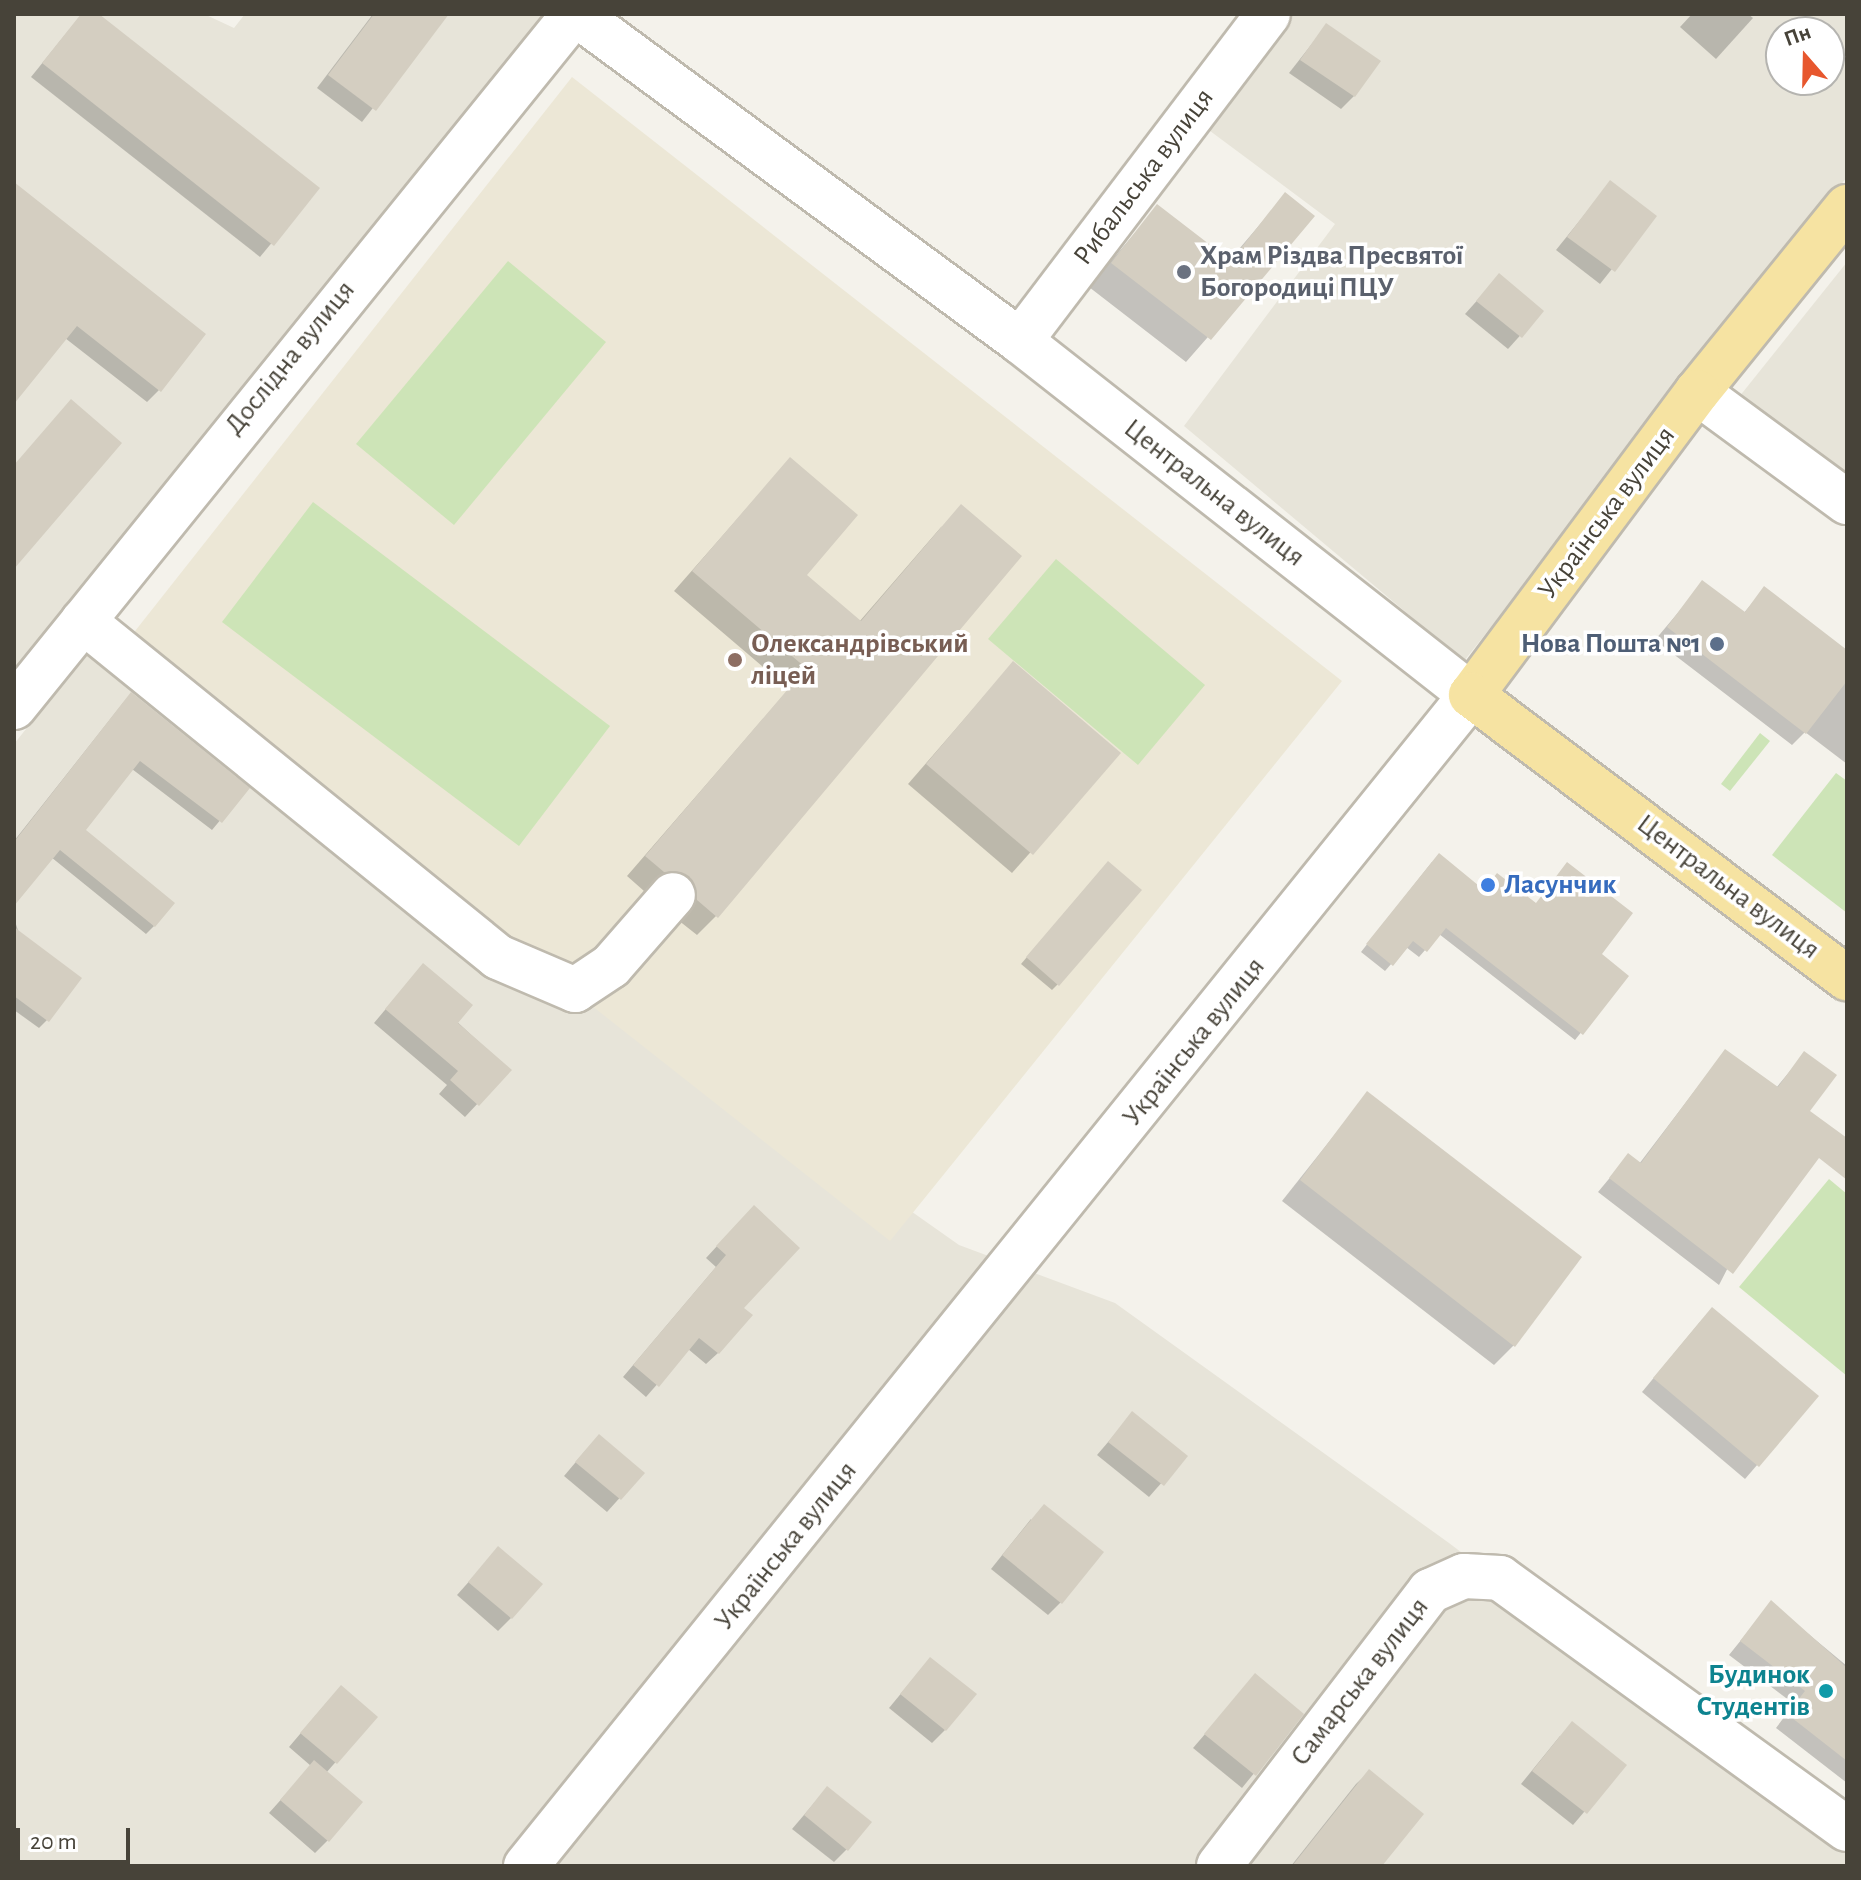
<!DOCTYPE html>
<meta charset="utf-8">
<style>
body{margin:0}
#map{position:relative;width:1861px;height:1880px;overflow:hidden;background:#f4f2eb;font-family:"Alegreya Sans",sans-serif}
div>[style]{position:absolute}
.residential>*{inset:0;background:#e7e4d9}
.education>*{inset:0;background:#ece7d6}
.green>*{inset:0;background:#cde4b7}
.shadow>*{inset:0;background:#0003}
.building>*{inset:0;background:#d4cec1}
.roads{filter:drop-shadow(2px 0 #bfbaae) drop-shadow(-2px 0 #bfbaae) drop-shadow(0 2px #bfbaae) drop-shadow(0 -2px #bfbaae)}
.minor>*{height:44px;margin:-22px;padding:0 22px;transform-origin:22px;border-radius:22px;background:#fff}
.major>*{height:44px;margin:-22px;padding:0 22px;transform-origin:22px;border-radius:22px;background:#f6e3a2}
.dots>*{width:22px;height:22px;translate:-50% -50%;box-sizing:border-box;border:4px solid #fff;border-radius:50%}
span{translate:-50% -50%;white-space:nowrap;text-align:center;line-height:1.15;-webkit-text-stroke:7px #fff;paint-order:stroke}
.street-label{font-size:28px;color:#474339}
.worship-label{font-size:28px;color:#5b616d;font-weight:700}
.left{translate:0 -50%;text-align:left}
.education-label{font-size:28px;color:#785e54;font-weight:700}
.service-label{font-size:28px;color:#4e5e75;font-weight:700}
.right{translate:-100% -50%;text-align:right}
.shop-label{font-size:28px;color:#366cbe;font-weight:700}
.culture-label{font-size:28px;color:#0d838f;font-weight:700}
.frame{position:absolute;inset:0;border:16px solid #474339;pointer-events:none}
.north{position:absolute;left:1765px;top:16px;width:80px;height:80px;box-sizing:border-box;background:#fff;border:2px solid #b5b4b0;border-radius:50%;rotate:340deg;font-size:22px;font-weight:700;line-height:32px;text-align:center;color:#474339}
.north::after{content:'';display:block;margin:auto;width:28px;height:36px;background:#e7572e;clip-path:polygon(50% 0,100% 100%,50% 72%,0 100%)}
.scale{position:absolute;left:16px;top:1828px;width:114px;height:36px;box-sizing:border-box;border:4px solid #474339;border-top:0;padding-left:10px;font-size:24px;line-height:28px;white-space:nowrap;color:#474339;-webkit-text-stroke:6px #fff;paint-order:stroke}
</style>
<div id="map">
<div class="residential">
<i style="clip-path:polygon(14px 14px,204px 14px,234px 28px,245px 14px,543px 14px,14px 675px)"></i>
<i style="clip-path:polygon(evenodd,1281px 14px,1847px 14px,1847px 177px,1464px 661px,1184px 426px,1335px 224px,1198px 122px,1281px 14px,1781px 32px,1829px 32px,1829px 80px,1781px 80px,1781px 32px)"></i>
<i style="clip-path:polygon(1847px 262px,1847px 477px,1739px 397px)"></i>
<i style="clip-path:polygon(99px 638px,959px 1245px,1115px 1303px,1449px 1543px,1847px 1845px,1847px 1866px,14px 1866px,14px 744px)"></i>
</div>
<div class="education">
<i style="clip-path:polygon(572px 77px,1342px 681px,890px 1241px,128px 640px)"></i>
</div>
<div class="green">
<i style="clip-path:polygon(508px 261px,606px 342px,454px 525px,356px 444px)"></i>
<i style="clip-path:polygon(313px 502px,610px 726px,519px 846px,222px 622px)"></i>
<i style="clip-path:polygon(1056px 559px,1205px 685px,1138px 765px,988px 639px)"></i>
<i style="clip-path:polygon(1760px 733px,1770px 741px,1730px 791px,1721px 784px)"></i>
<i style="clip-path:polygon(1836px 773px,1847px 781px,1847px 913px,1772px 855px)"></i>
<i style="clip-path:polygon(1829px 1179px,1847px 1194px,1847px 1376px,1739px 1287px)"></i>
</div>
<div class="shadow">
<i style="clip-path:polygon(82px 14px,96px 14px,317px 188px,260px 257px,31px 77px)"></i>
<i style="clip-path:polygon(373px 14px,446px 14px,362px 122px,317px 88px)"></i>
<i style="clip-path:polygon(1692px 14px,1748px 14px,1753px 18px,1716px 59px,1680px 27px)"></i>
<i style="clip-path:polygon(1326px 26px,1354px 96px,1341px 109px,1289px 73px)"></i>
<i style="clip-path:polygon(1610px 183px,1654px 216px,1600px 284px,1556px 250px)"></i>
<i style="clip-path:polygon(14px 184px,159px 390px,147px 402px,65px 338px,14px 397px)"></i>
<i style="clip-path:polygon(1285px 195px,1313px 217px,1186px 362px,1089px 287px,1157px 207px,1228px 262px)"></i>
<i style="clip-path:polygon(1499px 276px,1542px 311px,1508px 349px,1465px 314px)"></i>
<i style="clip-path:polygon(790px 459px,804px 575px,859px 622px,942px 526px,716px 916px,697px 935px,678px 920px,670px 895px,644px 891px,627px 876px,789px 689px,674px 591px)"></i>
<i style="clip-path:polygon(1703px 583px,1743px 614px,1764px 589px,1847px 651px,1847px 764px,1805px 732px,1792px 745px,1655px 640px)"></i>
<i style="clip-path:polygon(1013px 663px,1118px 754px,1012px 873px,908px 784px)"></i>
<i style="clip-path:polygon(123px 703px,247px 788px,212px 830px,132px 769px,83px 831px,154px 926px,146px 934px,51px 857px,14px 903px,14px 841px)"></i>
<i style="clip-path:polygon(1432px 862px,1484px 891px,1535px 905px,1626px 976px,1575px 1040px,1439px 934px,1419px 957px,1406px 947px,1385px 971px,1361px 952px)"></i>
<i style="clip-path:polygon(1102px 869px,1058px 984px,1052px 990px,1021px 964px)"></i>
<i style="clip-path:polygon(14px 918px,47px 1020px,39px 1028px,14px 1010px)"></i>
<i style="clip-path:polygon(411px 979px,509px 1070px,465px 1117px,439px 1094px,447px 1085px,374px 1023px)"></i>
<i style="clip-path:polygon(1725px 1051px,1776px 1088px,1805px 1053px,1808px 1112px,1719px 1285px,1598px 1192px,1628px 1156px,1639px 1164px)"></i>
<i style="clip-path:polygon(1367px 1094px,1514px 1345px,1494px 1365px,1282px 1201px)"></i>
<i style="clip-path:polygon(742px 1219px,741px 1308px,718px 1353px,706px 1364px,688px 1349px,646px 1397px,623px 1377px,716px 1267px,706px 1258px)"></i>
<i style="clip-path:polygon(1700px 1322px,1816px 1397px,1745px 1479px,1642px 1392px)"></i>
<i style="clip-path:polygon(1132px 1414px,1185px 1456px,1149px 1497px,1097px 1455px)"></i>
<i style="clip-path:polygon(586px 1450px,642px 1473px,607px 1512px,564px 1476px)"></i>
<i style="clip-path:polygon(1031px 1519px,1061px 1602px,1048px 1615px,991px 1569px)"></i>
<i style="clip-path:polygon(498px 1549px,511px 1618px,498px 1631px,457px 1595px)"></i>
<i style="clip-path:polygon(1771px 1603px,1847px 1666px,1847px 1783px,1776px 1728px,1794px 1704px,1729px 1655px)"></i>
<i style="clip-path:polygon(918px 1673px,945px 1730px,932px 1743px,889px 1708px)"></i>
<i style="clip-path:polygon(1255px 1676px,1302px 1714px,1242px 1788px,1193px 1748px)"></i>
<i style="clip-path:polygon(328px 1701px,375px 1717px,326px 1773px,328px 1840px,315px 1853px,269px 1813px,311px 1766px,289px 1747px)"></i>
<i style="clip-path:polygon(1560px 1736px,1624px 1765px,1573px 1825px,1521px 1784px)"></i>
<i style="clip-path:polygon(1369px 1772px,1375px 1866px,1291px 1866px,1356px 1784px)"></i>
<i style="clip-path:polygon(827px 1788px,847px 1849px,834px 1862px,792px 1829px)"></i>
</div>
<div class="building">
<i style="clip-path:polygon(81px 14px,99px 14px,320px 188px,274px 246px,42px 63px)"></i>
<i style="clip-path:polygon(374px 14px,449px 14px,376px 111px,328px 75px)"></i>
<i style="clip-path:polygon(1326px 23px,1381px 61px,1355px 97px,1300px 60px)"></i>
<i style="clip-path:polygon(1610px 180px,1657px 216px,1615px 272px,1567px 237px)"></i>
<i style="clip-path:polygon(14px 182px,206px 334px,161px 392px,77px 326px,14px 404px)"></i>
<i style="clip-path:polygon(1285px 192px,1315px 216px,1211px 340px,1111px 263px,1157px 204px,1231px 261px)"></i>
<i style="clip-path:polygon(1499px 273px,1544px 311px,1522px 338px,1476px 301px)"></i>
<i style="clip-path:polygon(71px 399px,122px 443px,14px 569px,14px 465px)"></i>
<i style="clip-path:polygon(790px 457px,858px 515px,807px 575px,861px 621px,961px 504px,1022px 556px,718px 918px,697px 900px,689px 876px,664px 872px,645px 856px,806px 668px,692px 571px)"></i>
<i style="clip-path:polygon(1702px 580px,1745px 612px,1764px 586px,1847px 650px,1847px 681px,1806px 734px,1667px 627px)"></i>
<i style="clip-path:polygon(1013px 661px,1121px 753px,1033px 855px,926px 764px)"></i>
<i style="clip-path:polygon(131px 692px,250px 788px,222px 823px,140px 761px,86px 830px,175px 903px,155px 927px,60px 850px,14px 906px,14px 842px)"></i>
<i style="clip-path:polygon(1439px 853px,1484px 890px,1497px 873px,1536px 903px,1567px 862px,1633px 913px,1602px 954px,1629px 976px,1583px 1035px,1446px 928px,1427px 952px,1413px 941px,1393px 966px,1366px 944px)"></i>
<i style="clip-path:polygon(1108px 861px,1142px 890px,1059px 986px,1026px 957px)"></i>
<i style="clip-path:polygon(14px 927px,82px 978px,49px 1022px,14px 996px)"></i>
<i style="clip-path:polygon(423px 963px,473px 1005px,458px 1023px,512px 1070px,479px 1106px,450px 1080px,458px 1071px,385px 1009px)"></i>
<i style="clip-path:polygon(1725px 1049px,1778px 1087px,1804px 1051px,1837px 1075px,1810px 1111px,1847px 1138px,1847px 1180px,1819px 1158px,1733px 1274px,1609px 1178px,1628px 1153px,1641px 1163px)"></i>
<i style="clip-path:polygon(1367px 1091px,1582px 1257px,1515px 1347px,1300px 1180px)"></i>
<i style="clip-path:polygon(754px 1205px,800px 1248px,744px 1308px,753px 1315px,719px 1354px,699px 1338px,659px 1387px,633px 1365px,726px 1255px,716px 1246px)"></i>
<i style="clip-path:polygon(1712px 1307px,1819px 1396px,1759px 1467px,1653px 1378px)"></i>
<i style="clip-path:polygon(1132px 1411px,1188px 1456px,1164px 1486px,1108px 1442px)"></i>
<i style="clip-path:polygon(599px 1434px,645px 1473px,621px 1500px,575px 1462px)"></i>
<i style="clip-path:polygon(1044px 1504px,1104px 1552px,1062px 1604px,1002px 1555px)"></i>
<i style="clip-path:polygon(498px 1546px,543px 1584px,512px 1619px,468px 1582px)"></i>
<i style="clip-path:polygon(1771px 1600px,1847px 1668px,1847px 1761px,1787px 1714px,1805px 1691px,1740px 1641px)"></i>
<i style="clip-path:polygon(930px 1657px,977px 1694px,946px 1731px,900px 1694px)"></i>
<i style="clip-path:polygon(1255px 1673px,1304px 1714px,1256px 1776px,1204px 1734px)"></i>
<i style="clip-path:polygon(341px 1685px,378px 1717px,337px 1764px,300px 1733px)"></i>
<i style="clip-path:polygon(1572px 1721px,1627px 1765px,1587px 1814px,1532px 1771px)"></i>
<i style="clip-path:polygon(314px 1760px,363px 1802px,329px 1842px,280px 1800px)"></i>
<i style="clip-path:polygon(1369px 1769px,1424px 1814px,1382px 1866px,1292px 1866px)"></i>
<i style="clip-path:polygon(827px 1786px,872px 1822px,848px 1851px,804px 1815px)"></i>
</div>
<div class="roads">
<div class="minor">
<i style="left:1020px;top:341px;width:410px;rotate:-52.8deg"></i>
<i style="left:1697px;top:392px;width:186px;rotate:36.3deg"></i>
<i style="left:83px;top:621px;width:534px;rotate:38.99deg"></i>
<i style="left:498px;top:957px;width:84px;rotate:23.2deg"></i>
<i style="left:575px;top:990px;width:43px;rotate:-33.7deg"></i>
<i style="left:611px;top:966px;width:94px;rotate:-48.9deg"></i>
<i style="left:14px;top:707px;width:891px;rotate:-51.06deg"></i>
<i style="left:526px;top:1866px;width:1505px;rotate:-51.1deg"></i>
<i style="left:1471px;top:695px;width:573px;rotate:-141.87deg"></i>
<i style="left:1020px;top:341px;width:551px;rotate:-143.63deg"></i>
<i style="left:1219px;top:1866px;width:347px;rotate:-52.5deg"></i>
<i style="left:1430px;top:1591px;width:37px;rotate:-24deg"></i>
<i style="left:1464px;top:1576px;width:36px;rotate:3deg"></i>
<i style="left:1500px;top:1578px;width:428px;rotate:35.9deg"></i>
</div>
<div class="major">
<i style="left:1847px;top:207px;width:238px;rotate:129deg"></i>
<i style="left:1697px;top:392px;width:378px;rotate:126.7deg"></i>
<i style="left:1471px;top:695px;width:471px;rotate:37deg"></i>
</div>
</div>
<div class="dots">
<i style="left:1184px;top:272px;background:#6b7280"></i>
<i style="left:1717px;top:644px;background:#5c6f8a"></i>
<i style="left:735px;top:660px;background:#8d6e63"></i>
<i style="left:1488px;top:885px;background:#3f7fe0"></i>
<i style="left:1826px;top:1691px;background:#0f9aa8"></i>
</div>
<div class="street-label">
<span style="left:1144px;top:177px;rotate:-53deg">Рибальська вулиця</span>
<span style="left:290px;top:358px;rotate:-51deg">Дослідна вулиця</span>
<span style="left:1214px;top:493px;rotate:38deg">Центральна вулиця</span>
<span style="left:1607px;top:513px;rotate:-53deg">Українська вулиця</span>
<span style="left:1728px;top:887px;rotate:37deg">Центральна вулиця</span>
<span style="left:1194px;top:1042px;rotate:-51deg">Українська вулиця</span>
<span style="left:786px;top:1546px;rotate:-51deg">Українська вулиця</span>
<span style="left:1360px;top:1682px;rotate:-52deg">Самарська вулиця</span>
</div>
<div class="worship-label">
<span class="left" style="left:1200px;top:272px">Храм Різдва Пресвятої<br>Богородиці ПЦУ</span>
</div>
<div class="education-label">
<span class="left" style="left:751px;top:660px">Олександрівський<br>ліцей</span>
</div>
<div class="service-label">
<span class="right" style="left:1701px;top:644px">Нова Пошта №1</span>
</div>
<div class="shop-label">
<span class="left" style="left:1504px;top:885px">Ласунчик</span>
</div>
<div class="culture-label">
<span class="right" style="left:1810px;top:1691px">Будинок<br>Студентів</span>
</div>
<div class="frame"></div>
<div class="north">Пн</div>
<div class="scale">20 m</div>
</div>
